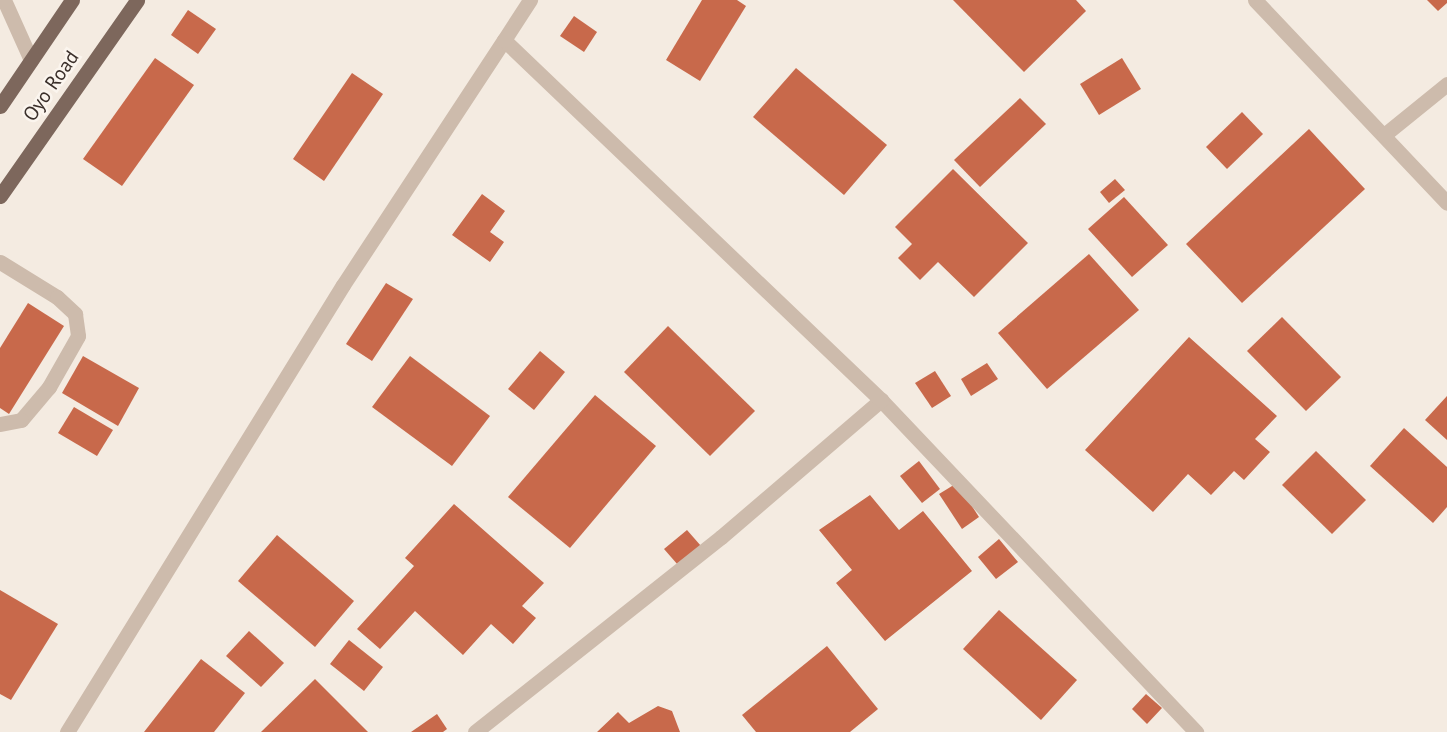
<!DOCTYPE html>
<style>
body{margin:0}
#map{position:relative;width:1447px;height:732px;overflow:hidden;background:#f4ebe1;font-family:"PT Sans",sans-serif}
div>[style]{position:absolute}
.building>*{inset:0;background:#c8694b}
.minor>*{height:15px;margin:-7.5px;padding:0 7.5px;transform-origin:7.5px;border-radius:7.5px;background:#cdbbac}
.major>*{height:15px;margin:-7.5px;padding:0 7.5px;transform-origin:7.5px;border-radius:7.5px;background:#7d675c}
span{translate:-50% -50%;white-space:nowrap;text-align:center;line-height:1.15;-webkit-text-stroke:5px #fbf5ee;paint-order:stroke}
.street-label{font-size:20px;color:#3b302b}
</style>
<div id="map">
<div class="building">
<i style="clip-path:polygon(702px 0,737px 0,746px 6px,700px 81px,666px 60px)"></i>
<i style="clip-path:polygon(953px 0,1076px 0,1086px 11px,1024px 72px)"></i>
<i style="clip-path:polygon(1427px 0,1447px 0,1447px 3px,1438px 11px)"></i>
<i style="clip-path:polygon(188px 10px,216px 29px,198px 54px,171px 35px)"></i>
<i style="clip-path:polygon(574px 16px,597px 32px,584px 52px,560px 36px)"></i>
<i style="clip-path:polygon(155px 58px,194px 85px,122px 186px,83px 159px)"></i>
<i style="clip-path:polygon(1122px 58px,1141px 89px,1099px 115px,1080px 84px)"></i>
<i style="clip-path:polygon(796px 68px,887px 145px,844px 195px,753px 117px)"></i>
<i style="clip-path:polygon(352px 73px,383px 94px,324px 181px,293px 159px)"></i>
<i style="clip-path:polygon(1020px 98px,1046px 124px,980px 187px,954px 160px)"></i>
<i style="clip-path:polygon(1242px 112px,1263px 134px,1227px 169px,1206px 147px)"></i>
<i style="clip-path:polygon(1309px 129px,1365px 189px,1242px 303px,1186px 244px)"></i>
<i style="clip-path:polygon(953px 169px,1028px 243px,974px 297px,938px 262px,920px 280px,898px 258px,912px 244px,895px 227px)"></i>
<i style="clip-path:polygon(1115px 179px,1125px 190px,1109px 203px,1100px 192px)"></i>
<i style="clip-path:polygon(482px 194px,505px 211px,490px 232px,504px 242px,490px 262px,452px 235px)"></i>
<i style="clip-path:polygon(1124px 197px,1168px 245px,1132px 277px,1088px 229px)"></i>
<i style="clip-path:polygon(1089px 254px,1139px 310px,1047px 389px,998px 333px)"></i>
<i style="clip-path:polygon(386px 283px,413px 299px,372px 361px,346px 344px)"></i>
<i style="clip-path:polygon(28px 303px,64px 326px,9px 414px,0 408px,0 348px)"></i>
<i style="clip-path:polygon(1282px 317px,1341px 377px,1306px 411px,1247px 351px)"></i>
<i style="clip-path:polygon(668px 326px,755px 411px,710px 456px,624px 372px)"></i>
<i style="clip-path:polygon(1189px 337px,1277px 416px,1255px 439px,1270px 452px,1244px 480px,1234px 471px,1211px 495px,1188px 474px,1153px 512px,1085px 450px)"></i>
<i style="clip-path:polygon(540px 351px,565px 372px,534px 410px,508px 389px)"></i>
<i style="clip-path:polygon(83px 356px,139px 388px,118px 426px,62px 393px)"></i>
<i style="clip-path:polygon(410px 356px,490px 416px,452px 466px,372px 407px)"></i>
<i style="clip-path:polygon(987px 363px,998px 379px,971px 396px,961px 379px)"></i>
<i style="clip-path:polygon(935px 371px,951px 396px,932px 408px,915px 383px)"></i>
<i style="clip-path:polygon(595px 395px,656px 446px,570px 548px,508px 497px)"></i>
<i style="clip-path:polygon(1447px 396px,1447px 440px,1425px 420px)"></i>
<i style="clip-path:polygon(74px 407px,113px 430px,97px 456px,58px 433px)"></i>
<i style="clip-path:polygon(1404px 428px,1447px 467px,1447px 507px,1433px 523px,1370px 466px)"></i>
<i style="clip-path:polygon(1316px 451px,1366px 500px,1332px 534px,1282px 485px)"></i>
<i style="clip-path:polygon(919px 461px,940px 489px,922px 503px,900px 476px)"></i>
<i style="clip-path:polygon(957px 483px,979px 517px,962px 529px,939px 494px)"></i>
<i style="clip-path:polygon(870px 495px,899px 530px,923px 511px,972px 571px,885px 641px,836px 583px,852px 570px,819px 530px)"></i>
<i style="clip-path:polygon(454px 504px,544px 583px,522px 606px,536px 618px,513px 644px,491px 624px,463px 655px,415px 611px,380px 649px,357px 629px,414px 566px,405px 558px)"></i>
<i style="clip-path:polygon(687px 530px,701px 546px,678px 565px,664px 549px)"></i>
<i style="clip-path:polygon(277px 535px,354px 601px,315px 647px,238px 581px)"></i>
<i style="clip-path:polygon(999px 539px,1018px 562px,996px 579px,978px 557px)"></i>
<i style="clip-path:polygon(0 590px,58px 624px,11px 700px,0 694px)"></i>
<i style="clip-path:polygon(999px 610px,1077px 680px,1041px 720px,963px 649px)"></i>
<i style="clip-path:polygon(249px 631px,284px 663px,261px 687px,226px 656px)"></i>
<i style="clip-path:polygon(349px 640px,383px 667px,364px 691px,330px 664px)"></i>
<i style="clip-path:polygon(827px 646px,878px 709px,850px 732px,756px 732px,742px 715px)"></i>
<i style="clip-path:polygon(201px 659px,245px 693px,214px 732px,144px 732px)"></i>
<i style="clip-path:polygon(315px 679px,368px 732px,261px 732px)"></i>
<i style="clip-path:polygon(1146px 694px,1162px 708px,1147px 724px,1132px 709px)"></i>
<i style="clip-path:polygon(658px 706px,672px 711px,680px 732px,597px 732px,618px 712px,629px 723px)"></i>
<i style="clip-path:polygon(437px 714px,447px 729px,443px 732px,411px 732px)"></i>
</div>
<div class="minor">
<i style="left:4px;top:0;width:66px;rotate:65.8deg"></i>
<i style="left:1255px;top:0;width:279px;rotate:46.6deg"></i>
<i style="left:1384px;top:135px;width:81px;rotate:-39deg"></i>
<i style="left:0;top:262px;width:67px;rotate:31.6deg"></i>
<i style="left:57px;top:297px;width:25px;rotate:43deg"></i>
<i style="left:75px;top:314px;width:22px;rotate:82deg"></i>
<i style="left:78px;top:336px;width:59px;rotate:119.6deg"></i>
<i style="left:49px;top:387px;width:43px;rotate:130.3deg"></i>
<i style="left:21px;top:420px;width:21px;rotate:169deg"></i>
<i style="left:881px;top:400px;width:458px;rotate:46.5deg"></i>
<i style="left:67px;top:732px;width:525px;rotate:-58.31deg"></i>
<i style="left:343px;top:285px;width:293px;rotate:-56.7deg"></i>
<i style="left:475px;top:732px;width:314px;rotate:-38.4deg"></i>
<i style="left:721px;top:537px;width:211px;rotate:-40.6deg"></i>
<i style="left:881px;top:400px;width:521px;rotate:-136.32deg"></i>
<i style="left:504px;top:40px;width:48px;rotate:-57deg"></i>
</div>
<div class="major">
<i style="left:0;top:106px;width:128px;rotate:-55.8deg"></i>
<i style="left:0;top:196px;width:239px;rotate:-55deg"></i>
</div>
<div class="street-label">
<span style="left:51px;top:86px;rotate:-55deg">Oyo Road</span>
</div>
</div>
